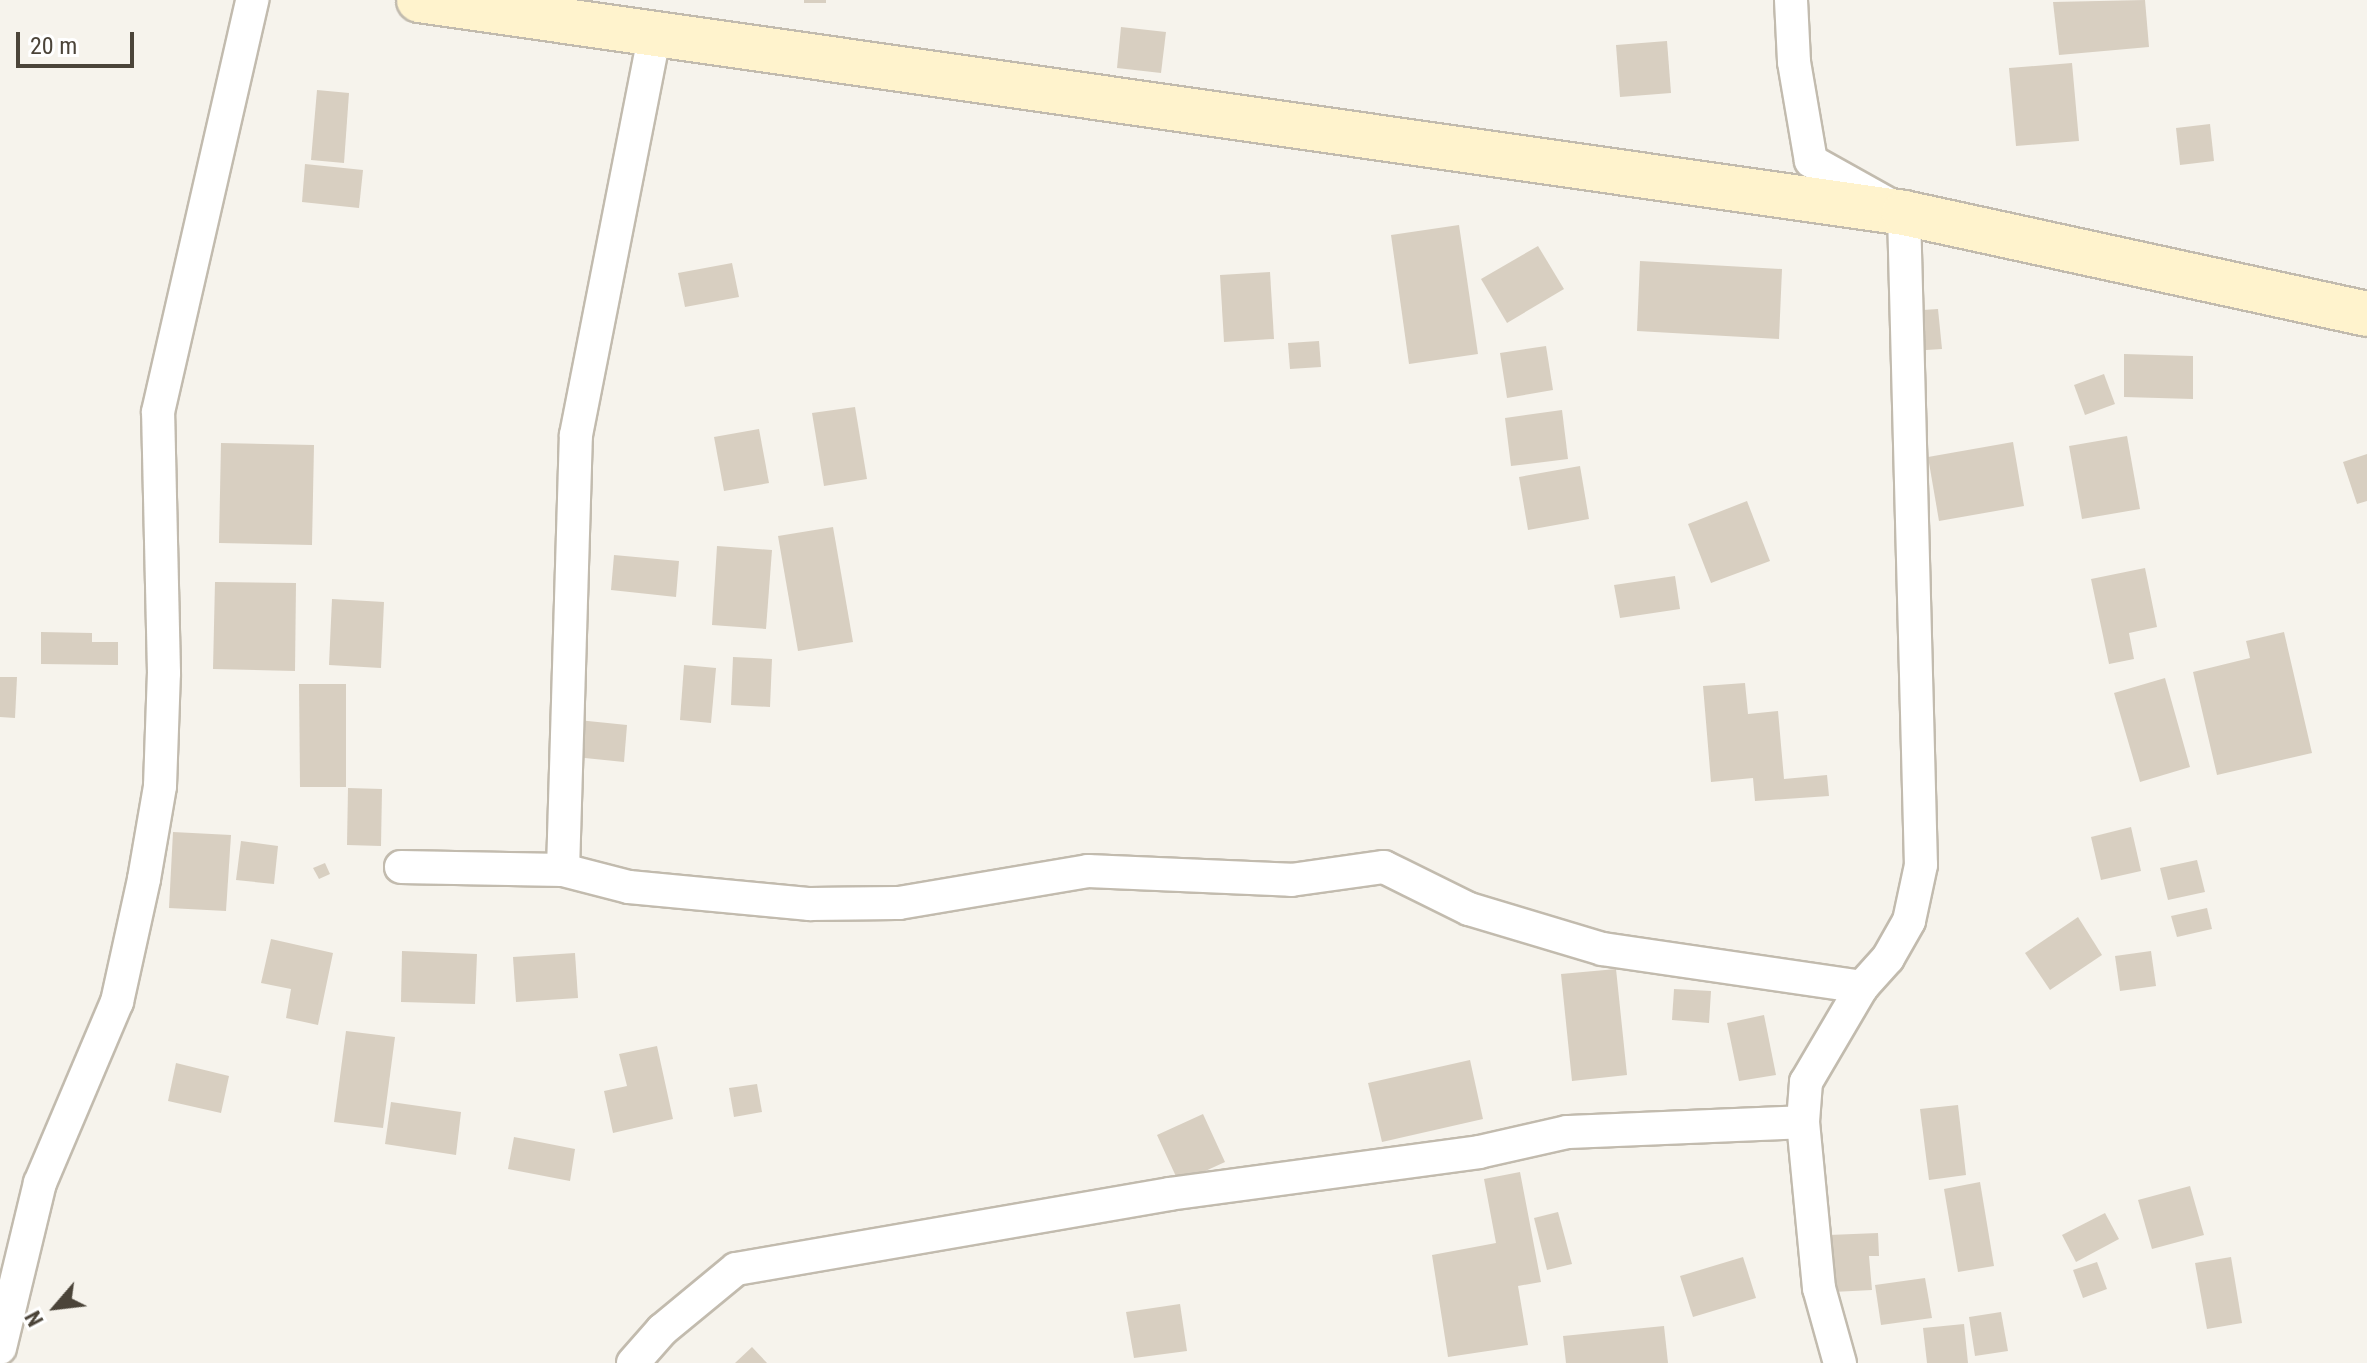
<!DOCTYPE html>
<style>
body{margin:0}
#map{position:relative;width:2367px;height:1363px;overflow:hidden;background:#f6f3ec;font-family:"Roboto Condensed",sans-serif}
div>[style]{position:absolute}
.building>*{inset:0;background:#d8cfc1}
.roads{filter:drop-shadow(2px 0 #c2bbae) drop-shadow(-2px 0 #c2bbae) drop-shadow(0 2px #c2bbae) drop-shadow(0 -2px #c2bbae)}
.street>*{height:32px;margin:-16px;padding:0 16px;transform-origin:16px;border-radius:16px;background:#fff}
.secondary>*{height:44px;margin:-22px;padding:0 22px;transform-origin:22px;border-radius:22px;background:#fff3cd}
span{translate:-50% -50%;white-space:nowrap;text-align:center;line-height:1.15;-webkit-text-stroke:6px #fff;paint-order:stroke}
.north{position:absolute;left:16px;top:1267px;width:80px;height:80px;-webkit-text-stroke:6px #fff;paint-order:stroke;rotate:242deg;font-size:22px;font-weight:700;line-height:32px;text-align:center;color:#4b4439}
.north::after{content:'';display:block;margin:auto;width:28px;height:36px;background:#4b4439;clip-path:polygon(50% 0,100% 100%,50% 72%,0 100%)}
.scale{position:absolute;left:16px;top:32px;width:118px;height:36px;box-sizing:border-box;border:4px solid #4b4439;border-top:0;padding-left:10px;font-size:24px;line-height:28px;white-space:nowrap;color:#4b4439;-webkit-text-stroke:6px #fff;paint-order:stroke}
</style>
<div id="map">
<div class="building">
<i style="clip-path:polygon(804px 0,826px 0,826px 3px,804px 3px)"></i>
<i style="clip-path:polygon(2145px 0,2149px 47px,2059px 55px,2053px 2px)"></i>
<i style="clip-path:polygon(1121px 27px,1166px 32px,1161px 73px,1117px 68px)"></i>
<i style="clip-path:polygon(1667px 41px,1671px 93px,1620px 97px,1616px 45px)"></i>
<i style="clip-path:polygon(2072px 63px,2079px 141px,2016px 146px,2009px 68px)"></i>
<i style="clip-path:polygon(317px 90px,349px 93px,344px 163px,311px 160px)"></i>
<i style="clip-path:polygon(2210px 124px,2214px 161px,2180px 165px,2176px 128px)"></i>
<i style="clip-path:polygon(305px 164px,363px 170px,359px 208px,302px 202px)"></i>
<i style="clip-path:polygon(1459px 225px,1478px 354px,1409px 364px,1391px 235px)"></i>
<i style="clip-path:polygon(1538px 246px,1564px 289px,1507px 323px,1481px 279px)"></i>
<i style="clip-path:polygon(1640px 261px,1782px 269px,1779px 339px,1637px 331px)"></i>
<i style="clip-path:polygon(732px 263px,739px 297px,685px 307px,678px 273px)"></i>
<i style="clip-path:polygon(1270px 272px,1274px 339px,1224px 342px,1220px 275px)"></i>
<i style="clip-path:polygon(1938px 309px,1942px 349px,1895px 352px,1892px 312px)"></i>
<i style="clip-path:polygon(1319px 341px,1321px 367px,1290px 369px,1288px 343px)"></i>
<i style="clip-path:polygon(1546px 346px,1553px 390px,1507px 398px,1500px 353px)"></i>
<i style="clip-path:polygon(2124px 354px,2193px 356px,2193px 399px,2124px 397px)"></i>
<i style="clip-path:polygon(2104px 374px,2115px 404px,2085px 415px,2074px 385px)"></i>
<i style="clip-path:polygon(855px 407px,867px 479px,824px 486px,812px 413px)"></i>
<i style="clip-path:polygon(1562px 410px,1568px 459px,1511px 466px,1505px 418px)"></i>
<i style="clip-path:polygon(759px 429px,769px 483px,724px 491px,714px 437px)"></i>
<i style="clip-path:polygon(2127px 436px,2140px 509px,2082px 519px,2069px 446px)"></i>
<i style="clip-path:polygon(2013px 442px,2024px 506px,1939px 521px,1928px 457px)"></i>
<i style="clip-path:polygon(221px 443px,314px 445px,312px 545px,219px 543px)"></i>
<i style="clip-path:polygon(2367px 454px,2367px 501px,2357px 504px,2343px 462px)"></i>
<i style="clip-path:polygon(1580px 466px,1589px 519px,1528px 530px,1519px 477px)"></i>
<i style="clip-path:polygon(1747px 501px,1770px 561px,1711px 583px,1688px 524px)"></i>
<i style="clip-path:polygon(833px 527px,853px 642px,798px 651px,778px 536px)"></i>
<i style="clip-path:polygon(717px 546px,772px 550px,766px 629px,712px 625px)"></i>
<i style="clip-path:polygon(614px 555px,679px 561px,676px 597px,611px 590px)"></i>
<i style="clip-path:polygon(2145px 568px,2157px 627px,2129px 633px,2134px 659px,2109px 664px,2091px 579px)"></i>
<i style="clip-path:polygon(1675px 576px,1680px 609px,1620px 618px,1614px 585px)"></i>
<i style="clip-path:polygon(215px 582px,296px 583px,295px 671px,213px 669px)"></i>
<i style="clip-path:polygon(332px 599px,384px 602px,381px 668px,329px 665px)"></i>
<i style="clip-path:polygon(41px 632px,92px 633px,92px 642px,118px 642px,118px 665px,41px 664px)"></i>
<i style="clip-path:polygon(2284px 632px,2312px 753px,2217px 775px,2193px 672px,2250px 658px,2246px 641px)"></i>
<i style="clip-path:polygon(733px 657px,772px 659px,770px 707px,731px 705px)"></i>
<i style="clip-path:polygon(684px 665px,716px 668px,711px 723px,680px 720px)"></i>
<i style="clip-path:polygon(0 677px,17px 677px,15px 718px,0 717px)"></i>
<i style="clip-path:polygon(2165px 678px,2190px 767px,2140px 782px,2114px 693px)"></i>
<i style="clip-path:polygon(1745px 683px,1748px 714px,1778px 711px,1784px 779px,1827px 775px,1829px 796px,1755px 801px,1753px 778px,1711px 782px,1703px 686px)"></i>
<i style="clip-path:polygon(299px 684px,346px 684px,346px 787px,300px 787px)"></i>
<i style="clip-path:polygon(578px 720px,627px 725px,624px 762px,575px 757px)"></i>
<i style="clip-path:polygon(348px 788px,382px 789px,381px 846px,347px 845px)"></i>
<i style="clip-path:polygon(2131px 827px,2141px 871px,2101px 880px,2091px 837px)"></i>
<i style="clip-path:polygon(173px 832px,231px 835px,226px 911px,169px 908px)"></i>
<i style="clip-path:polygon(241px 841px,278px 846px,274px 884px,236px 880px)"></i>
<i style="clip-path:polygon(2197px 860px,2205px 892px,2168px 900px,2160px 868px)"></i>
<i style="clip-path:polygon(325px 863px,330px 874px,319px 879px,313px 868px)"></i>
<i style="clip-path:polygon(2207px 908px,2212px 929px,2177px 937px,2171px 916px)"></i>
<i style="clip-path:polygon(2078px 917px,2102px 955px,2050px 990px,2025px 953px)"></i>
<i style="clip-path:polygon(271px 939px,333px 953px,318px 1025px,286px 1018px,291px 989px,261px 983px)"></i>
<i style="clip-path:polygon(402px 951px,477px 954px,475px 1004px,401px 1002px)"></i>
<i style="clip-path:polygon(2151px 951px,2156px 986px,2120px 991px,2115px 956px)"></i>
<i style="clip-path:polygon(575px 953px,578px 998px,516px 1002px,513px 957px)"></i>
<i style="clip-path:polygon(1616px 969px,1627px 1075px,1572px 1081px,1561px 974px)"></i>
<i style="clip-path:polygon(1674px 989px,1711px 991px,1709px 1023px,1672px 1020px)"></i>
<i style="clip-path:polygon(1764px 1015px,1776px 1075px,1739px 1081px,1727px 1023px)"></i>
<i style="clip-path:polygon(346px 1031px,395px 1037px,383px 1128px,334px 1122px)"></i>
<i style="clip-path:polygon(657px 1046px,673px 1119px,613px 1133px,604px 1091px,627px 1086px,619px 1054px)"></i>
<i style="clip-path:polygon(1470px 1060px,1483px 1119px,1382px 1142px,1368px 1083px)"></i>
<i style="clip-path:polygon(176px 1063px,229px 1076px,221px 1113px,168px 1101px)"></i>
<i style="clip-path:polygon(757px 1084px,762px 1112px,734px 1117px,729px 1088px)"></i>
<i style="clip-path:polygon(391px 1102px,461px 1112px,456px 1155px,385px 1144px)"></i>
<i style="clip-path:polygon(1958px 1105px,1966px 1175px,1929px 1180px,1920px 1109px)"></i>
<i style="clip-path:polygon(1203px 1114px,1225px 1162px,1179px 1183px,1157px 1135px)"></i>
<i style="clip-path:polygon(514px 1137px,575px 1149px,570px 1181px,508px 1169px)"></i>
<i style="clip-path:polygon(1520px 1172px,1541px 1282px,1518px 1286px,1528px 1345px,1448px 1357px,1432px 1255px,1496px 1243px,1484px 1179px)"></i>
<i style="clip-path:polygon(1980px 1182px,1994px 1266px,1958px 1272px,1944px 1189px)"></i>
<i style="clip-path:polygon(2190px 1186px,2204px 1235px,2152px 1249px,2138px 1200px)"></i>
<i style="clip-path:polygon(1558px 1212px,1572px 1264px,1547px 1270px,1534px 1218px)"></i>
<i style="clip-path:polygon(2105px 1213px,2119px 1239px,2076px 1262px,2062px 1235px)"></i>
<i style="clip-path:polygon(1878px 1233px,1879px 1256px,1869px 1256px,1872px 1290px,1833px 1292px,1829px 1235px)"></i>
<i style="clip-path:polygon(1743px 1257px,1756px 1298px,1693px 1317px,1680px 1276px)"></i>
<i style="clip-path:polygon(2231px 1257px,2242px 1323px,2207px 1329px,2195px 1263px)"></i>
<i style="clip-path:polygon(2097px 1262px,2107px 1289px,2083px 1298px,2073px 1270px)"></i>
<i style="clip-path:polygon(1925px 1278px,1932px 1318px,1881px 1325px,1875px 1285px)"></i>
<i style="clip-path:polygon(1180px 1304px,1187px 1351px,1134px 1358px,1126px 1312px)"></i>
<i style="clip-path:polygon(2001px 1312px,2008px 1351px,1975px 1356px,1969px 1317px)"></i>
<i style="clip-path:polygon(1964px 1324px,1968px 1363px,1927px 1363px,1923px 1328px)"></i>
<i style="clip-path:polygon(1664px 1326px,1668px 1363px,1566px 1363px,1563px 1336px)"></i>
<i style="clip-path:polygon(752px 1347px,767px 1363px,735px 1363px)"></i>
</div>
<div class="roads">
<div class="street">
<i style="left:1791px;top:0;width:62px;rotate:87.2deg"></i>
<i style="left:1794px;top:62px;width:100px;rotate:80.3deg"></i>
<i style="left:1811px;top:161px;width:107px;rotate:29.2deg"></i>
<i style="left:1904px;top:213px;width:652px;rotate:88.51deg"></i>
<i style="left:1921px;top:865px;width:57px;rotate:102.1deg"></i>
<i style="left:1909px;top:921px;width:43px;rotate:119.6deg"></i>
<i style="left:1888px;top:958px;width:39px;rotate:132deg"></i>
<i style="left:1862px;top:987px;width:110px;rotate:120.5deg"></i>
<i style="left:1806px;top:1082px;width:40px;rotate:94.3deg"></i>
<i style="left:1803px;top:1122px;width:167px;rotate:84.5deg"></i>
<i style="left:1819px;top:1288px;width:78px;rotate:74.4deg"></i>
<i style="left:401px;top:867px;width:162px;rotate:1.1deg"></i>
<i style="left:563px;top:870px;width:68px;rotate:14.4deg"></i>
<i style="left:629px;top:887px;width:182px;rotate:5.4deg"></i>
<i style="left:810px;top:904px;width:89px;rotate:-0.6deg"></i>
<i style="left:899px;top:903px;width:192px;rotate:-9.6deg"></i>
<i style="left:1088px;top:871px;width:203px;rotate:2.5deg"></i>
<i style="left:1291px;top:880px;width:94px;rotate:-8deg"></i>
<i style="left:1384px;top:867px;width:95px;rotate:26.3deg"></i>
<i style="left:1469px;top:909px;width:139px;rotate:16.7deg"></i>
<i style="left:1602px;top:949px;width:263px;rotate:8.3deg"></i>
<i style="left:563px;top:870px;width:435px;rotate:-88.3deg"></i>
<i style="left:576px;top:435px;width:407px;rotate:-78.9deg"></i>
<i style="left:0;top:1348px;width:170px;rotate:-76.4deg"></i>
<i style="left:40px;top:1183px;width:197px;rotate:-67deg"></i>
<i style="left:117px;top:1002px;width:126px;rotate:-77.6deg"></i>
<i style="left:144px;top:879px;width:94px;rotate:-80.2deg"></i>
<i style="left:160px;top:786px;width:113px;rotate:-88deg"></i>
<i style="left:164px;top:673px;width:261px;rotate:-91.3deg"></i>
<i style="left:158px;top:412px;width:423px;rotate:-77.1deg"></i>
<i style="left:633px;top:1363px;width:44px;rotate:-48.7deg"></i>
<i style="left:662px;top:1330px;width:96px;rotate:-39.5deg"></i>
<i style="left:736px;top:1269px;width:439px;rotate:-9.8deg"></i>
<i style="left:1169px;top:1194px;width:313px;rotate:-7.7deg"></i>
<i style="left:1479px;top:1152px;width:90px;rotate:-12.8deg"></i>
<i style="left:1567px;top:1132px;width:236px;rotate:-2.4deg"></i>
</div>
<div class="secondary">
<i style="left:419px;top:0;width:1500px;rotate:8.16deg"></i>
<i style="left:1904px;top:213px;width:474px;rotate:12.3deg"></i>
</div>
</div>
<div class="north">N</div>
<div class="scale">20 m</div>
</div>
